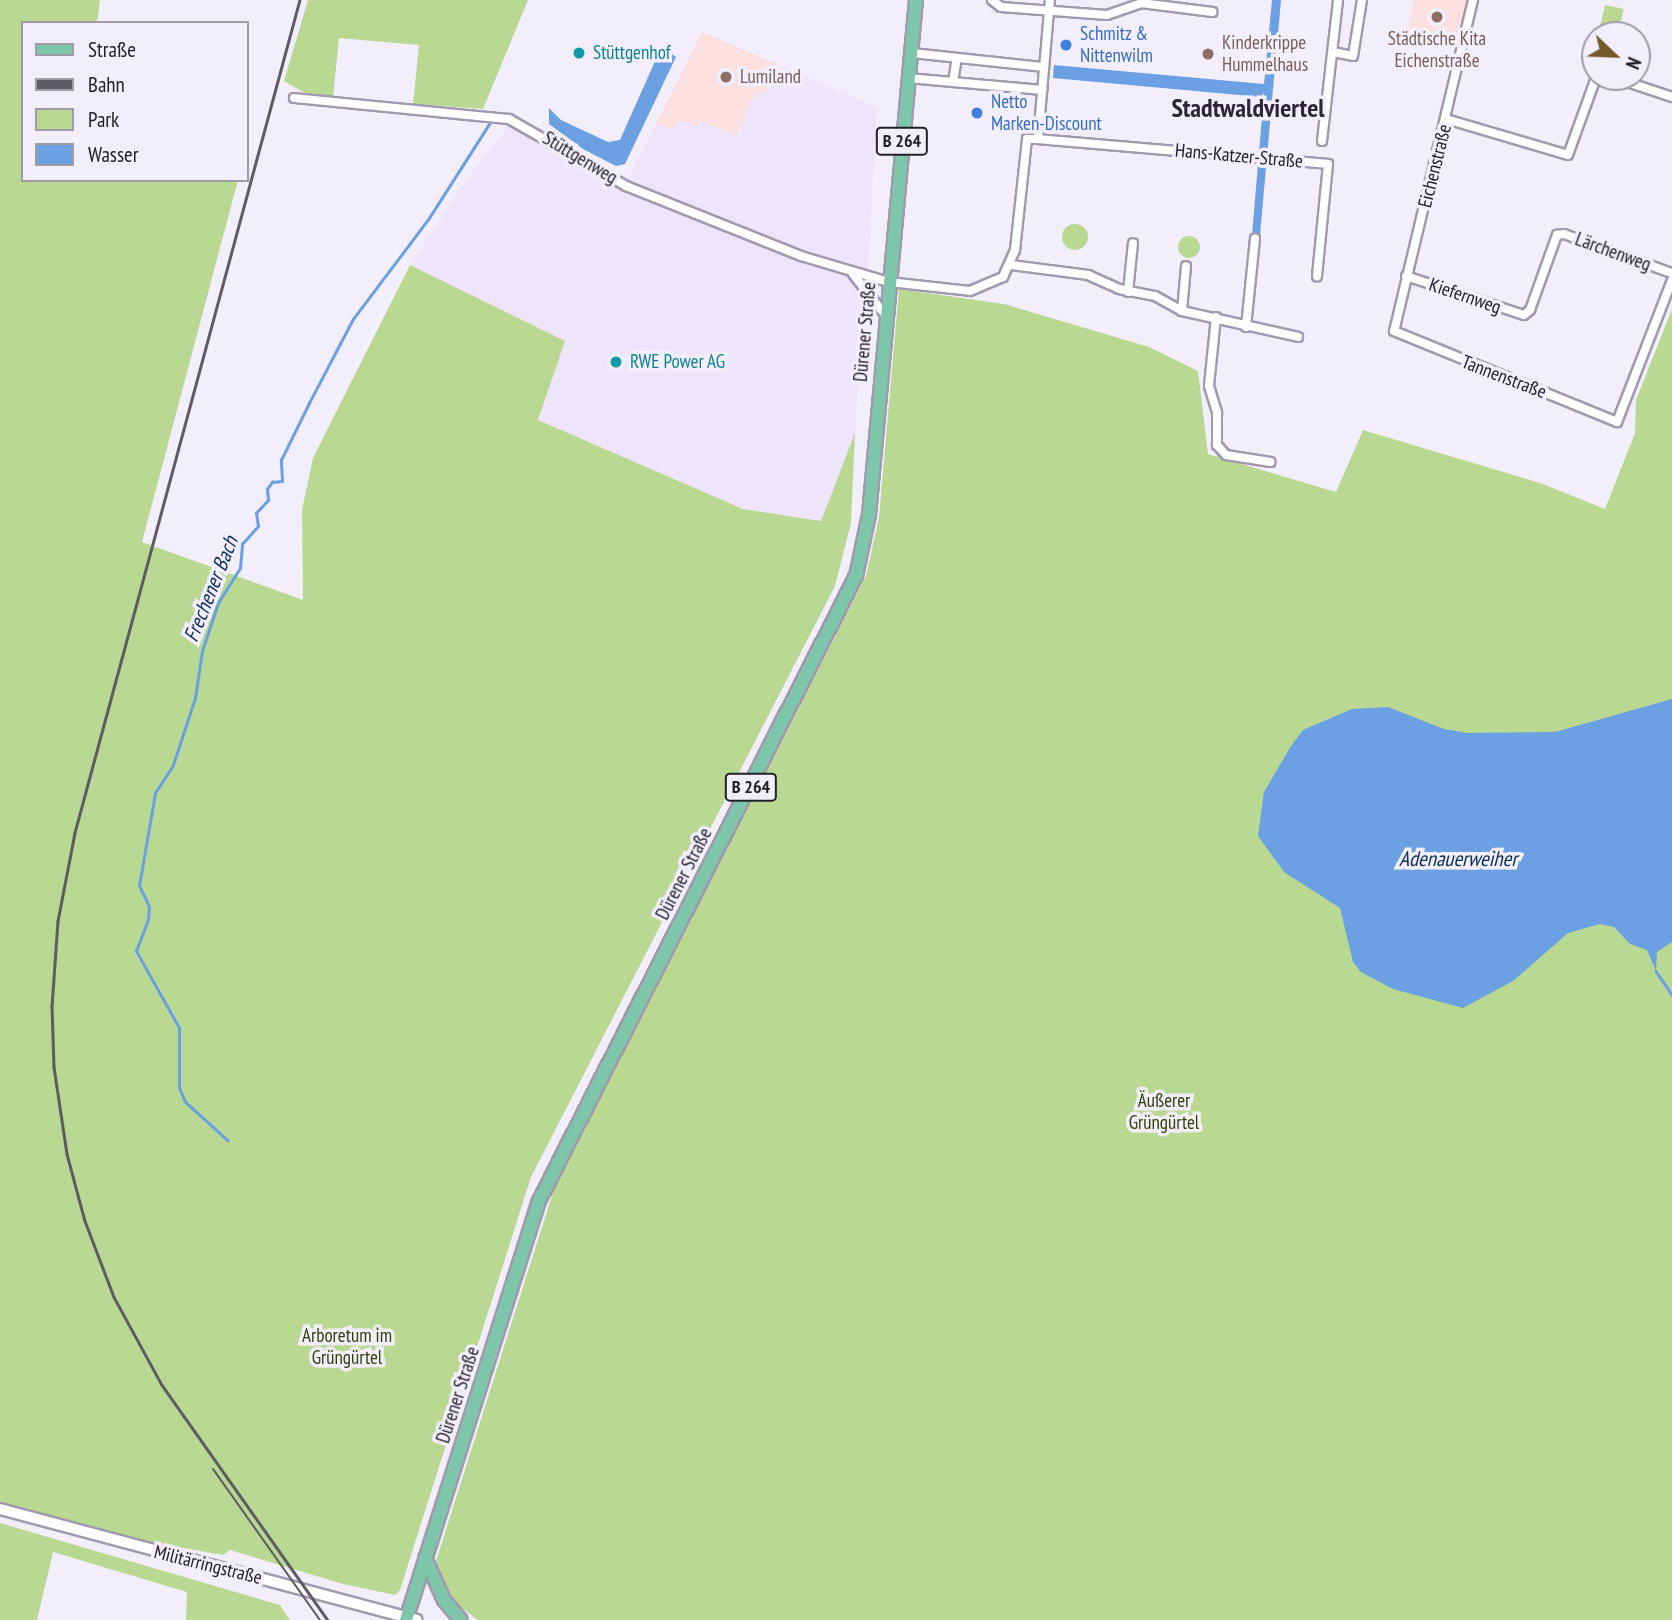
<!DOCTYPE html>
<meta charset="utf-8">
<style>
body{margin:0}
#map{position:relative;width:1672px;height:1620px;overflow:hidden;background:#f3eefc;font-family:"PT Sans Narrow",sans-serif}
div>[style]{position:absolute}
.built>*{inset:0;background:#eee5fc}
.education>*{inset:0;background:#fbe0df}
.green>*{inset:0;background:#b9d892}
.round{border-radius:50%}
.water>*{inset:0;background:#6ba0e2}
.stream>*{height:2.5px;margin:-1.25px;padding:0 1.25px;transform-origin:1.25px;border-radius:1.25px;background:#6ba0e2}
.roads{filter:drop-shadow(2px 0 #a199ae) drop-shadow(-2px 0 #a199ae) drop-shadow(0 2px #a199ae) drop-shadow(0 -2px #a199ae)}
.minor>*{height:8px;margin:-4px;padding:0 4px;transform-origin:4px;border-radius:4px;background:#fff}
.secondary>*{height:10px;margin:-5px;padding:0 5px;transform-origin:5px;border-radius:5px;background:#fff}
.primary>*{height:12px;margin:-6px;padding:0 6px;transform-origin:6px;border-radius:6px;background:#7dc6a9}
.tram>*{height:2px;margin:-1px;padding:0 1px;transform-origin:1px;border-radius:1px;background:#5f5b65}
.rail>*{height:2.5px;margin:-1.25px;padding:0 1.25px;transform-origin:1.25px;border-radius:1.25px;background:#5f5b65}
.dots>*{width:19px;height:19px;translate:-50% -50%;box-sizing:border-box;border:4px solid #f3eefc;border-radius:50%}
span{translate:-50% -50%;white-space:nowrap;text-align:center;line-height:1.15;-webkit-text-stroke:7px #f3eefc;paint-order:stroke}
.shield-label span{padding:2px 5px;background:#f3eefc;border:2px solid;border-radius:5px;-webkit-text-stroke-width:0}
.shield-label{font-size:18px;color:#232028;font-weight:700}
.shop-label{font-size:19px;color:#366cbe}
.left{translate:0 -50%;text-align:left}
.education-label{font-size:19px;color:#785e54}
.culture-label{font-size:19px;color:#0d838f}
.street-label{font-size:19px;color:#232028}
.park-label{font-size:19px;color:#2d4205}
.water-label{font-size:21px;color:#0a2f59;font-style:italic}
.district-label{font-size:26px;color:#2d2637;font-weight:700}
.legend{position:absolute;left:21px;top:21px;width:228px;height:161px;box-sizing:border-box;background:#f3eefc;border:2px solid #a09ca7;margin:0;padding:9px 12px;list-style:none;font-size:21px;color:#232028}
.legend li{display:flex;align-items:center;gap:14px;height:35px}
.legend b{width:35px;border:2px solid #a09ca7}
.north{position:absolute;left:1581px;top:21px;width:70px;height:70px;box-sizing:border-box;background:#f3eefc;border:2px solid #a09ca7;border-radius:50%;rotate:113deg;font-size:19px;font-weight:700;line-height:28px;text-align:center;color:#232028}
.north::after{content:'';display:block;margin:auto;width:24px;height:32px;background:#74592b;clip-path:polygon(50% 0,100% 100%,50% 72%,0 100%)}
</style>
<div id="map">
<div class="built">
<i style="clip-path:polygon(702px 32px,877px 107px,868px 268px,860px 295px,863px 315px,855px 433px,821px 521px,743px 509px,538px 420px,411px 265px,462px 185px,510px 124px,622px 191px)"></i>
</div>
<div class="education">
<i style="clip-path:polygon(1414px 0,1468px 0,1458px 45px,1407px 34px)"></i>
<i style="clip-path:polygon(702px 32px,779px 65px,766px 93px,756px 90px,737px 136px,700px 121px,697px 126px,678px 120px,674px 129px,656px 124px)"></i>
</div>
<div class="green">
<i style="clip-path:polygon(0 0,100px 0,97px 23px,23px 23px,23px 180px,238px 180px,142px 542px,303px 600px,302px 510px,313px 458px,410px 265px,565px 341px,538px 420px,743px 509px,821px 521px,855px 433px,851px 523px,835px 586px,531px 1177px,400px 1590px,395px 1595px,343px 1584px,230px 1550px,223px 1555px,144px 1541px,0 1502px)"></i>
<i style="clip-path:polygon(308px 0,528px 0,483px 109px,413px 104px,419px 45px,339px 38px,333px 98px,310px 96px,284px 81px)"></i>
<i style="clip-path:polygon(1605px 5px,1624px 9px,1617px 35px,1598px 35px)"></i>
<i class="round" style="left:1062px;top:224px;width:26px;height:26px"></i>
<i class="round" style="left:1178px;top:236px;width:22px;height:22px"></i>
<i style="clip-path:polygon(899px 289px,1004px 304px,1149px 347px,1198px 371px,1208px 454px,1336px 492px,1363px 430px,1540px 483px,1605px 509px,1635px 433px,1636px 400px,1672px 309px,1672px 1620px,478px 1620px,446px 1596px,436px 1561px,555px 1186px,866px 576px,879px 517px)"></i>
<i style="clip-path:polygon(0 1523px,280px 1605px,290px 1620px,186px 1620px,187px 1592px,53px 1552px,37px 1620px,0 1620px)"></i>
</div>
<div class="water">
<i style="clip-path:polygon(1272px 0,1281px 0,1260px 235px,1252px 235px,1264px 93px,1261px 97px,1053px 78px,1054px 65px,1264px 84px)"></i>
<i style="clip-path:polygon(665px 49px,676px 57px,625px 164px,616px 166px,583px 149px,549px 124px,549px 108px,561px 120px,608px 142px,620px 140px,660px 50px)"></i>
<i style="clip-path:polygon(1672px 699px,1672px 942px,1657px 952px,1656px 971px,1647px 950px,1630px 944px,1614px 927px,1600px 924px,1568px 933px,1513px 981px,1463px 1008px,1393px 989px,1361px 972px,1353px 962px,1340px 908px,1284px 872px,1258px 836px,1264px 792px,1291px 746px,1303px 730px,1352px 709px,1388px 707px,1444px 729px,1468px 733px,1555px 732px)"></i>
</div>
<div class="stream">
<i style="left:1656px;top:971px;width:29px;rotate:56deg"></i>
<i style="left:228px;top:1141px;width:58px;rotate:-137.8deg"></i>
<i style="left:185px;top:1102px;width:15px;rotate:-113deg"></i>
<i style="left:179px;top:1088px;width:60px;rotate:-90deg"></i>
<i style="left:179px;top:1028px;width:88px;rotate:-119.2deg"></i>
<i style="left:136px;top:951px;width:33px;rotate:-69deg"></i>
<i style="left:148px;top:920px;width:13px;rotate:-86deg"></i>
<i style="left:149px;top:907px;width:23px;rotate:-115deg"></i>
<i style="left:139px;top:886px;width:94px;rotate:-80.2deg"></i>
<i style="left:155px;top:793px;width:33px;rotate:-57deg"></i>
<i style="left:173px;top:765px;width:71px;rotate:-71.8deg"></i>
<i style="left:195px;top:698px;width:48px;rotate:-81.5deg"></i>
<i style="left:202px;top:651px;width:51px;rotate:-71.6deg"></i>
<i style="left:218px;top:603px;width:41px;rotate:-57.8deg"></i>
<i style="left:240px;top:568px;width:24px;rotate:-85deg"></i>
<i style="left:242px;top:544px;width:24px;rotate:-48deg"></i>
<i style="left:258px;top:526px;width:13px;rotate:-99deg"></i>
<i style="left:256px;top:513px;width:18px;rotate:-47deg"></i>
<i style="left:268px;top:500px;width:11px;rotate:-95deg"></i>
<i style="left:267px;top:489px;width:9px;rotate:-54deg"></i>
<i style="left:272px;top:482px;width:10px;rotate:-6deg"></i>
<i style="left:282px;top:481px;width:21px;rotate:-93deg"></i>
<i style="left:281px;top:460px;width:64px;rotate:-63.8deg"></i>
<i style="left:309px;top:403px;width:95px;rotate:-62.4deg"></i>
<i style="left:353px;top:319px;width:126px;rotate:-53deg"></i>
<i style="left:429px;top:218px;width:112px;rotate:-57.4deg"></i>
</div>
<div class="roads">
<div class="minor">
<i style="left:992px;top:0;width:11px;rotate:38deg"></i>
<i style="left:1001px;top:7px;width:106px;rotate:4.3deg"></i>
<i style="left:1107px;top:15px;width:36px;rotate:-19deg"></i>
<i style="left:1141px;top:3px;width:72px;rotate:7.2deg"></i>
<i style="left:1473px;top:0;width:340px;rotate:103.4deg"></i>
<i style="left:1394px;top:331px;width:241px;rotate:22.2deg"></i>
<i style="left:1617px;top:422px;width:152px;rotate:-68.8deg"></i>
<i style="left:1333px;top:52px;width:20px;rotate:11deg"></i>
<i style="left:1353px;top:56px;width:57px;rotate:-80.9deg"></i>
<i style="left:912px;top:53px;width:133px;rotate:6.1deg"></i>
<i style="left:1612px;top:77px;width:63px;rotate:18.4deg"></i>
<i style="left:908px;top:78px;width:135px;rotate:5.1deg"></i>
<i style="left:953px;top:82px;width:24px;rotate:-81deg"></i>
<i style="left:294px;top:98px;width:216px;rotate:5.6deg"></i>
<i style="left:509px;top:119px;width:135px;rotate:29.8deg"></i>
<i style="left:626px;top:186px;width:188px;rotate:21.8deg"></i>
<i style="left:801px;top:256px;width:92px;rotate:16.5deg"></i>
<i style="left:889px;top:282px;width:81px;rotate:6.3deg"></i>
<i style="left:970px;top:291px;width:36px;rotate:-23deg"></i>
<i style="left:1003px;top:277px;width:30px;rotate:-66deg"></i>
<i style="left:1015px;top:250px;width:112px;rotate:-83.8deg"></i>
<i style="left:1027px;top:139px;width:11px"></i>
<i style="left:1038px;top:139px;width:140px;rotate:-85.1deg"></i>
<i style="left:1446px;top:119px;width:127px;rotate:16.4deg"></i>
<i style="left:1568px;top:155px;width:77px;rotate:-70.1deg"></i>
<i style="left:1594px;top:83px;width:11px;rotate:-34deg"></i>
<i style="left:1038px;top:139px;width:291px;rotate:4.9deg"></i>
<i style="left:1328px;top:164px;width:113px;rotate:95.6deg"></i>
<i style="left:1322px;top:141px;width:142px;rotate:-83.5deg"></i>
<i style="left:1011px;top:265px;width:78px;rotate:7.4deg"></i>
<i style="left:1088px;top:275px;width:34px;rotate:24deg"></i>
<i style="left:1119px;top:289px;width:37px;rotate:11deg"></i>
<i style="left:1155px;top:296px;width:31px;rotate:29deg"></i>
<i style="left:1182px;top:311px;width:119px;rotate:12.6deg"></i>
<i style="left:853px;top:274px;width:53px;rotate:51.8deg"></i>
<i style="left:1406px;top:276px;width:124px;rotate:18.3deg"></i>
<i style="left:1524px;top:315px;width:8px;rotate:-40deg"></i>
<i style="left:1530px;top:310px;width:80px;rotate:-70.2deg"></i>
<i style="left:1557px;top:235px;width:7px;rotate:-8deg"></i>
<i style="left:1564px;top:234px;width:115px;rotate:19.9deg"></i>
<i style="left:1128px;top:292px;width:49px;rotate:-84.2deg"></i>
<i style="left:1182px;top:311px;width:45px;rotate:-84.9deg"></i>
<i style="left:1216px;top:317px;width:69px;rotate:95.8deg"></i>
<i style="left:1209px;top:386px;width:28px;rotate:73deg"></i>
<i style="left:1217px;top:413px;width:32px;rotate:90deg"></i>
<i style="left:1217px;top:445px;width:13px;rotate:48deg"></i>
<i style="left:1226px;top:455px;width:45px;rotate:9deg"></i>
<i style="left:1246px;top:327px;width:89px;rotate:-84.2deg"></i>
</div>
<div class="secondary">
<i style="left:0;top:1509px;width:431px;rotate:14.9deg"></i>
</div>
<div class="primary">
<i style="left:425px;top:1558px;width:46px;rotate:65.7deg"></i>
<i style="left:444px;top:1600px;width:26px;rotate:50deg"></i>
<i style="left:406px;top:1620px;width:440px;rotate:-72.4deg"></i>
<i style="left:539px;top:1201px;width:701px;rotate:-63.11deg"></i>
<i style="left:856px;top:576px;width:62px;rotate:-78deg"></i>
<i style="left:869px;top:515px;width:517px;rotate:-84.79deg"></i>
</div>
</div>
<div class="tram">
<i style="left:213px;top:1469px;width:185px;rotate:54.7deg"></i>
</div>
<div class="rail">
<i style="left:300px;top:0;width:863px;rotate:105.12deg"></i>
<i style="left:75px;top:833px;width:90px;rotate:100.9deg"></i>
<i style="left:58px;top:921px;width:85px;rotate:94deg"></i>
<i style="left:52px;top:1006px;width:61px;rotate:88.1deg"></i>
<i style="left:54px;top:1067px;width:88px;rotate:81.5deg"></i>
<i style="left:67px;top:1154px;width:69px;rotate:75deg"></i>
<i style="left:85px;top:1221px;width:81px;rotate:69.1deg"></i>
<i style="left:114px;top:1297px;width:100px;rotate:61.4deg"></i>
<i style="left:162px;top:1385px;width:288px;rotate:54.8deg"></i>
</div>
<div class="dots">
<i style="left:1437px;top:17px;background:#8d6e63"></i>
<i style="left:1066px;top:45px;background:#3f7fe0"></i>
<i style="left:579px;top:53px;background:#0f9aa8"></i>
<i style="left:1208px;top:54px;background:#8d6e63"></i>
<i style="left:726px;top:77px;background:#8d6e63"></i>
<i style="left:977px;top:113px;background:#3f7fe0"></i>
<i style="left:616px;top:362px;background:#0f9aa8"></i>
</div>
<div class="shield-label">
<span style="left:902px;top:141px">B 264</span>
<span style="left:751px;top:787px">B 264</span>
</div>
<div class="shop-label">
<span class="left" style="left:1080px;top:45px">Schmitz &amp;<br>Nittenwilm</span>
<span class="left" style="left:991px;top:113px">Netto<br>Marken-Discount</span>
</div>
<div class="education-label">
<span style="left:1437px;top:50px">Städtische Kita<br>Eichenstraße</span>
<span class="left" style="left:1222px;top:54px">Kinderkrippe<br>Hummelhaus</span>
<span class="left" style="left:740px;top:77px">Lumiland</span>
</div>
<div class="culture-label">
<span class="left" style="left:593px;top:53px">Stüttgenhof</span>
<span class="left" style="left:630px;top:362px">RWE Power AG</span>
</div>
<div class="street-label">
<span style="left:1239px;top:156px;rotate:5deg">Hans-Katzer-Straße</span>
<span style="left:580px;top:158px;rotate:31deg">Stüttgenweg</span>
<span style="left:1435px;top:166px;rotate:-76deg">Eichenstraße</span>
<span style="left:1613px;top:252px;rotate:20deg">Lärchenweg</span>
<span style="left:1465px;top:296px;rotate:19deg">Kiefernweg</span>
<span style="left:865px;top:332px;rotate:-85deg">Dürener Straße</span>
<span style="left:1504px;top:377px;rotate:21deg">Tannenstraße</span>
<span style="left:684px;top:874px;rotate:-63deg">Dürener Straße</span>
<span style="left:458px;top:1395px;rotate:-72deg">Dürener Straße</span>
<span style="left:208px;top:1565px;rotate:14deg">Militärringstraße</span>
</div>
<div class="park-label">
<span style="left:1164px;top:1112px">Äußerer<br>Grüngürtel</span>
<span style="left:347px;top:1347px">Arboretum im<br>Grüngürtel</span>
</div>
<div class="water-label">
<span style="left:211px;top:589px;rotate:-68deg">Frechener Bach</span>
<span style="left:1458px;top:859px">Adenauerweiher</span>
</div>
<div class="district-label">
<span style="left:1248px;top:108px">Stadtwaldviertel</span>
</div>
<ul class="legend">
<li><b style="height:9px;background:#7dc6a9"></b>Straße</li>
<li><b style="height:9px;background:#5f5b65"></b>Bahn</li>
<li><b style="height:19px;background:#b9d892"></b>Park</li>
<li><b style="height:19px;background:#6ba0e2"></b>Wasser</li>
</ul>
<div class="north">N</div>
</div>
